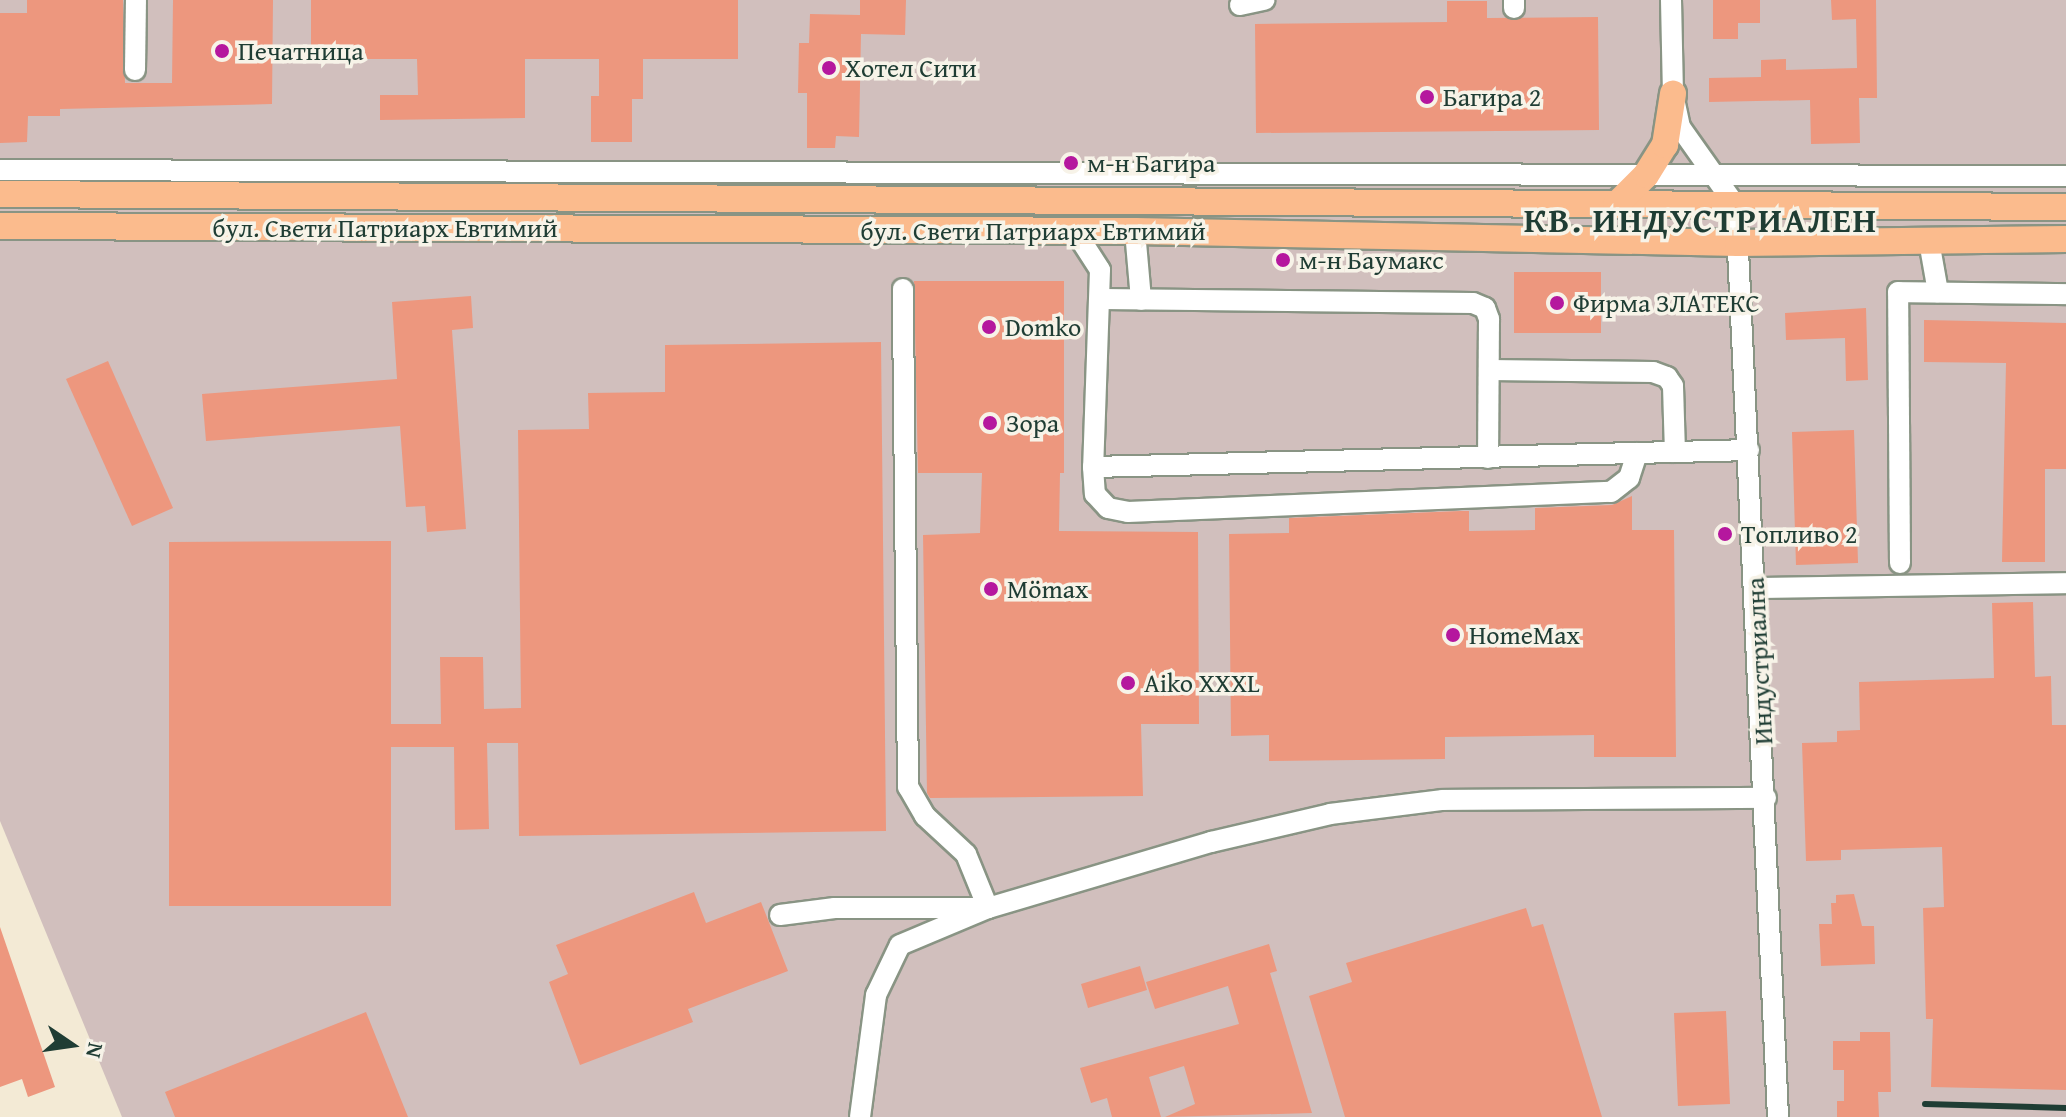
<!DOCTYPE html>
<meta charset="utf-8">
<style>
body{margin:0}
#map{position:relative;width:2066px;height:1117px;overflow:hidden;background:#f3ead5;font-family:"Gentium Book Plus",serif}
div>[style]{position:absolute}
.industrial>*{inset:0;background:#d1bfbd}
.building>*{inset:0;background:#ed977e}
.roads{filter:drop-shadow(2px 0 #899484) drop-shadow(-2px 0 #899484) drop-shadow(0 2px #899484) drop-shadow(0 -2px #899484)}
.minor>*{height:20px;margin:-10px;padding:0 10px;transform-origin:10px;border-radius:10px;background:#fff}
.major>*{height:26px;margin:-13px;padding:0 13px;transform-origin:13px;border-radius:13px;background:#fbbb8d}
.rail>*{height:6px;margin:-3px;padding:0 3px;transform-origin:3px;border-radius:3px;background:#1f3d34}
.dots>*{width:22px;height:22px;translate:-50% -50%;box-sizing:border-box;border:4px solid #f7f3e8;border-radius:50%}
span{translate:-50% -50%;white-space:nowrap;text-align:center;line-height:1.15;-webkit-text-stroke:7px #f7f3e8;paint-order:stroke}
.poi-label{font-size:26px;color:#1f3d34}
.left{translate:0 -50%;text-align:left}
.street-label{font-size:26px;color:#1f3d34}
.district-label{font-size:34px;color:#1f3d34;font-weight:700;letter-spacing:2px}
.north{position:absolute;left:32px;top:1005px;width:80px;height:80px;-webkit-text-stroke:6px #f7f3e8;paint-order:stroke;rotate:103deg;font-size:22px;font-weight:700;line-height:32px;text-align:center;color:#1f3d34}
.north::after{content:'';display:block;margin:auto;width:28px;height:36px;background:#1f3d34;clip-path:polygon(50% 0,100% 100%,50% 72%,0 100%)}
</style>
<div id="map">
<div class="industrial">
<i style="clip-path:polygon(0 0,2066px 0,2066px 1117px,122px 1117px,0 821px)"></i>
</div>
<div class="building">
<i style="clip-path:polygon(27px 0,123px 0,125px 83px,172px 83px,173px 0,273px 0,272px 104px,60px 109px,60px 116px,28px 116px,27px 142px,0 143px,0 13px,27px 13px)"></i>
<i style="clip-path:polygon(311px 0,738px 0,738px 59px,643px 59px,643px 99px,632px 99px,632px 142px,591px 142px,591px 96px,599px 96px,599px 59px,525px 59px,525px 118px,380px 120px,380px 95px,418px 95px,417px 59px,311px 59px)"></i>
<i style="clip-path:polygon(860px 0,906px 0,905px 35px,861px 34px,859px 137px,836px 136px,835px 148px,807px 148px,807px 93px,798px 93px,799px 43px,809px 43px,810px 14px,860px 15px)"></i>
<i style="clip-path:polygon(1713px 0,1760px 0,1760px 23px,1738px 23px,1738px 39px,1713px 39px)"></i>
<i style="clip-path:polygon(1831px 0,1876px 0,1877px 98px,1859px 98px,1860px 143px,1811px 144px,1810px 100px,1709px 102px,1709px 78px,1761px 77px,1761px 60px,1786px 59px,1786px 70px,1857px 68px,1856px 19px,1832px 20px)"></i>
<i style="clip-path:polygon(1447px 1px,1487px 1px,1487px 18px,1598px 17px,1599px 130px,1256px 133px,1255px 24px,1447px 22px)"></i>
<i style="clip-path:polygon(1514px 272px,1601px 272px,1601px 333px,1514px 333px)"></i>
<i style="clip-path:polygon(914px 281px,1064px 281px,1064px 473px,1060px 473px,1059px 531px,1198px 532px,1199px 724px,1141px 724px,1143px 796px,930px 798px,927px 793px,923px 535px,980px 533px,982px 473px,918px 473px)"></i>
<i style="clip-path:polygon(471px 296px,473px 328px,452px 330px,466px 529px,427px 532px,425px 506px,406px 507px,400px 426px,206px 441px,202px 394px,397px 379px,392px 302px)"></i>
<i style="clip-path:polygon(1866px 308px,1868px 380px,1846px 381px,1845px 338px,1786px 340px,1785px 313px)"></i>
<i style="clip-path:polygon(1924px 320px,2066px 323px,2066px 469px,2045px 469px,2045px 562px,2002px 562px,2006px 363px,1924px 362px)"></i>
<i style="clip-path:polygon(881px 342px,886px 831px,519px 836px,518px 743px,487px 743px,489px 829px,455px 830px,454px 747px,391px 747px,391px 906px,169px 906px,169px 542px,391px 541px,391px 724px,441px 724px,440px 657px,483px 657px,484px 709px,521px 708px,518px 430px,589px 429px,588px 393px,665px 392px,665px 345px)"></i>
<i style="clip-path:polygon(108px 361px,173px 508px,132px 526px,66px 379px)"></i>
<i style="clip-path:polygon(1854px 430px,1858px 563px,1796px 565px,1792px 432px)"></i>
<i style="clip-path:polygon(1632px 496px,1632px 530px,1674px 530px,1676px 757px,1594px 757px,1594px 735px,1445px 737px,1445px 759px,1269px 761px,1269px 735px,1231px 736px,1229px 534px,1289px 533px,1289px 518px,1461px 511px,1469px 511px,1469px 531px,1535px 530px,1535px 508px,1612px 505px)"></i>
<i style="clip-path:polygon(2033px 602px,2035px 677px,2051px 676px,2052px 725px,2066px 725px,2066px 1090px,1931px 1087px,1933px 1019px,1926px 1019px,1923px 908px,1944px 907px,1942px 847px,1841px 850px,1841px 860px,1806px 861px,1802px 743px,1837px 742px,1837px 731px,1860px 730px,1859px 682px,1994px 678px,1992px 603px)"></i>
<i style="clip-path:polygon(694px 892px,706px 923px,761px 902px,788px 971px,688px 1009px,693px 1022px,580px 1065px,549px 982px,568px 974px,556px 945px)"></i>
<i style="clip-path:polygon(1854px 894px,1862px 926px,1874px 926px,1875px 964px,1821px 966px,1819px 924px,1832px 924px,1831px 903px,1836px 903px,1836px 895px)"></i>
<i style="clip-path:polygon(1526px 908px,1532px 927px,1543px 924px,1602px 1117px,1345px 1117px,1309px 996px,1352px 982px,1346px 963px)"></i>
<i style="clip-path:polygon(0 927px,55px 1087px,28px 1097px,22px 1079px,0 1087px)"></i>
<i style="clip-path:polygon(1269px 944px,1277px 971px,1270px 973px,1312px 1113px,1165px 1117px,1195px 1104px,1184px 1066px,1149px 1077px,1161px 1117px,1112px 1117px,1107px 1098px,1091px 1103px,1080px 1068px,1239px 1024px,1228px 986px,1155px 1009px,1146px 982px)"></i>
<i style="clip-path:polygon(1140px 966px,1147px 990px,1088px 1008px,1081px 984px)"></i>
<i style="clip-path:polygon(1726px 1011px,1730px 1104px,1678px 1106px,1674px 1013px)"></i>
<i style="clip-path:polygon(366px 1012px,408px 1117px,175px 1117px,165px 1092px)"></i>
<i style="clip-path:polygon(1860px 1032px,1890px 1032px,1891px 1092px,1878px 1092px,1879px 1117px,1837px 1117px,1837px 1101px,1844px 1101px,1844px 1070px,1833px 1070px,1833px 1041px,1860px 1041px)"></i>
</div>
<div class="roads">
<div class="minor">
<i style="left:1671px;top:0;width:94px;rotate:88.8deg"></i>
<i style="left:1673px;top:94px;width:34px;rotate:78deg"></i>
<i style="left:1680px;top:127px;width:97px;rotate:54.7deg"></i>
<i style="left:1736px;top:206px;width:912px;rotate:87.36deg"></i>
<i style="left:1240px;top:5px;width:25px;rotate:-12deg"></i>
<i style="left:1514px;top:8px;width:8px;rotate:-90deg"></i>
<i style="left:135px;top:70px;width:70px;rotate:-89.2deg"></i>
<i style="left:0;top:170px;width:2066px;rotate:0.17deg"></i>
<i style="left:1075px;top:231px;width:46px;rotate:57.3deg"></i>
<i style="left:1100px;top:270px;width:197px;rotate:92deg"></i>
<i style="left:1093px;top:467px;width:27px;rotate:86deg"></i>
<i style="left:1095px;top:494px;width:19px;rotate:47deg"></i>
<i style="left:1108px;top:508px;width:20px;rotate:11deg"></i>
<i style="left:1128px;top:512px;width:483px;rotate:-2.4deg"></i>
<i style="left:1611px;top:492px;width:23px;rotate:-38deg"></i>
<i style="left:1629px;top:478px;width:26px;rotate:-72deg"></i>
<i style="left:1135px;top:231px;width:69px;rotate:85deg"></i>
<i style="left:1929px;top:241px;width:52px;rotate:80deg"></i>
<i style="left:1102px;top:299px;width:371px;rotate:0.6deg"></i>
<i style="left:1473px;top:303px;width:13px;rotate:23deg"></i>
<i style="left:1485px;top:308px;width:12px;rotate:70deg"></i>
<i style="left:1489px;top:319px;width:139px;rotate:90.4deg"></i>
<i style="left:1489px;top:370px;width:164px;rotate:0.7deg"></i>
<i style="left:1653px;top:372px;width:15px;rotate:20deg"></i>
<i style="left:1667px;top:377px;width:11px;rotate:56deg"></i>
<i style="left:1673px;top:386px;width:66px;rotate:88.3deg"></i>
<i style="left:1093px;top:467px;width:656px;rotate:-1.48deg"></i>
<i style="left:1900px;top:563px;width:271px;rotate:-90.4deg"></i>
<i style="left:1898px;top:292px;width:168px;rotate:0.7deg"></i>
<i style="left:1755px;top:588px;width:311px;rotate:-0.9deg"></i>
<i style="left:780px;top:915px;width:55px;rotate:-7.3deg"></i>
<i style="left:835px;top:908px;width:153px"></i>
<i style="left:988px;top:908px;width:58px;rotate:-112.2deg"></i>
<i style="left:966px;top:854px;width:56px;rotate:-137.2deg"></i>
<i style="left:925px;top:816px;width:34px;rotate:-120deg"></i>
<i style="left:908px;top:787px;width:498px;rotate:-90.6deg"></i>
<i style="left:860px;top:1117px;width:123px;rotate:-82.5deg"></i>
<i style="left:876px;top:995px;width:55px;rotate:-64.4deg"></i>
<i style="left:900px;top:945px;width:95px;rotate:-22.8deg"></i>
<i style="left:988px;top:908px;width:233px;rotate:-16.5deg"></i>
<i style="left:1211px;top:842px;width:122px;rotate:-13.2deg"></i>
<i style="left:1330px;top:814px;width:114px;rotate:-7.1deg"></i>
<i style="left:1443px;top:800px;width:323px;rotate:-0.4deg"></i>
</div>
<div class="major">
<i style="left:0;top:194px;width:2066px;rotate:0.36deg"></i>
<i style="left:1616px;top:205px;width:42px;rotate:-45deg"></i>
<i style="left:1646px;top:175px;width:36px;rotate:-58deg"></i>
<i style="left:1665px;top:145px;width:52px;rotate:-81.1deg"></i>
<i style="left:0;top:226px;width:1135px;rotate:0.25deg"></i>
<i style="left:1135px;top:231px;width:603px;rotate:1.14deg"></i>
<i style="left:1738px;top:243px;width:328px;rotate:-0.7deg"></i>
</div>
</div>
<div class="rail">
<i style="left:1925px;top:1104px;width:141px;rotate:1.6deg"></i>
</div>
<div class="dots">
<i style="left:222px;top:51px;background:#b5179e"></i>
<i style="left:829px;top:68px;background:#b5179e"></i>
<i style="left:1427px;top:97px;background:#b5179e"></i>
<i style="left:1071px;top:163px;background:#b5179e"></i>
<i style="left:1283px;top:260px;background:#b5179e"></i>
<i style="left:1557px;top:303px;background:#b5179e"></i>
<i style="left:989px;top:327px;background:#b5179e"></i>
<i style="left:990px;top:423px;background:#b5179e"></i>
<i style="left:1725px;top:534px;background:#b5179e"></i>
<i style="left:991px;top:589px;background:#b5179e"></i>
<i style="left:1453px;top:635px;background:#b5179e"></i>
<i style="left:1128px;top:683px;background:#b5179e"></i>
</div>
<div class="poi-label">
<span class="left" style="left:238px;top:51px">Печатница</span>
<span class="left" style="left:845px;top:68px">Хотел Сити</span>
<span class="left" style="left:1443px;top:97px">Багира 2</span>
<span class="left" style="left:1087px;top:163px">м-н Багира</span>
<span class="left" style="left:1299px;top:260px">м-н Баумакс</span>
<span class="left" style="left:1573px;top:303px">Фирма ЗЛАТЕКС</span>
<span class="left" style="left:1005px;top:327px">Domko</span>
<span class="left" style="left:1006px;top:423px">Зора</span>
<span class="left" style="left:1741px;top:534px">Топливо 2</span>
<span class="left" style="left:1007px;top:589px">Mömax</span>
<span class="left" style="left:1469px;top:635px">HomeMax</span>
<span class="left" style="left:1144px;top:683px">Aiko XXXL</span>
</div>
<div class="street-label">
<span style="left:385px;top:228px">бул. Свети Патриарх Евтимий</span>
<span style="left:1033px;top:231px">бул. Свети Патриарх Евтимий</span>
<span style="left:1759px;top:661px;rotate:-93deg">Индустриална</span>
</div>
<div class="district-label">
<span style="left:1701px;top:220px">КВ. ИНДУСТРИАЛЕН</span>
</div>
<div class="north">N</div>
</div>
